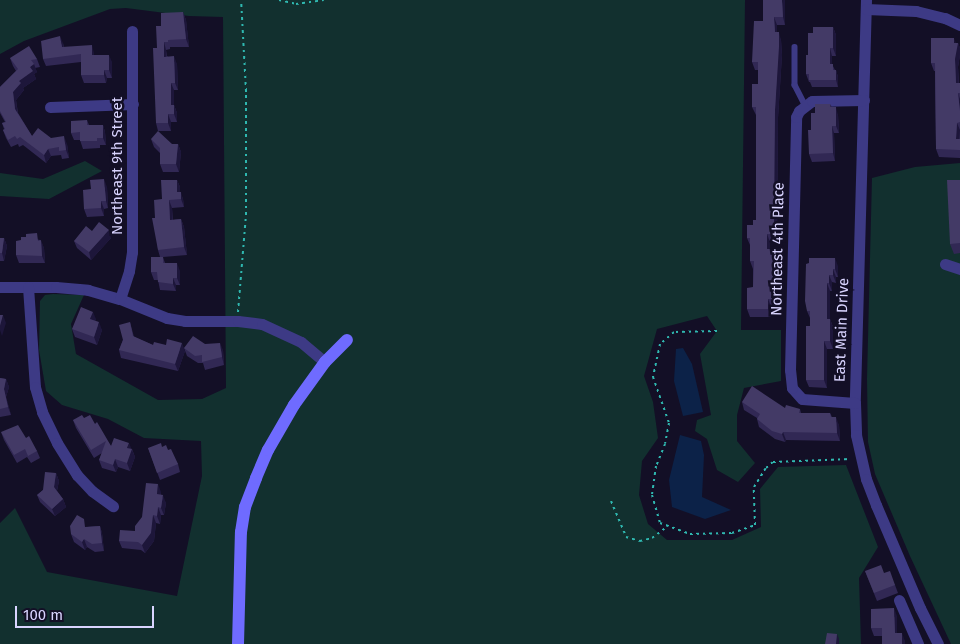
<!DOCTYPE html>
<style>
body{margin:0}
#map{position:relative;width:960px;height:644px;overflow:hidden;background:#130f26;font-family:"Fira Sans",sans-serif}
div>[style]{position:absolute}
.green>*{inset:0;background:#12302f}
.water>*{inset:0;background:#0c2248}
.path>*{height:2px;margin-top:-1px;transform-origin:0;background:repeating-linear-gradient(90deg,#2fb8b0 0 2.5px,transparent 0 6.5px)}
.lane>*{height:5.5px;margin:-2.75px;padding:0 2.75px;transform-origin:2.75px;border-radius:2.75px;background:#3d3a85}
.street>*{height:11px;margin:-5.5px;padding:0 5.5px;transform-origin:5.5px;border-radius:5.5px;background:#3d3a85}
.secondary>*{height:12px;margin:-6px;padding:0 6px;transform-origin:6px;border-radius:6px;background:#6f6bff}
.wall>*{inset:0;background:#312854}
.shaded-wall>*{inset:0;background:#1d163a}
.building>*{inset:0;background:#433a66}
span{translate:-50% -50%;white-space:nowrap;text-align:center;line-height:1.15;-webkit-text-stroke:5px #130f26;paint-order:stroke}
.street-label{font-size:15px;color:#d9d4ff}
.scale{position:absolute;left:15px;top:606px;width:139px;height:22px;box-sizing:border-box;border:2px solid #d9d4ff;border-top:0;padding-left:6px;font-size:15px;line-height:18px;white-space:nowrap;color:#d9d4ff;-webkit-text-stroke:4px #130f26;paint-order:stroke}
</style>
<div id="map">
<div class="green">
<i style="clip-path:polygon(0 0,745px 0,741px 330px,781px 330px,781px 381px,744px 388px,737px 415px,737px 441px,755px 463px,738px 482px,717px 470px,707px 439px,695px 431px,697px 420px,711px 415px,700px 354px,717px 331px,707px 316px,657px 329px,644px 376px,653px 402px,658px 438px,642px 461px,639px 495px,648px 524px,667px 540px,732px 540px,761px 527px,760px 489px,778px 467px,846px 465px,878px 547px,859px 578px,861px 644px,0 644px,0 523px,15px 508px,47px 572px,177px 596px,202px 476px,201px 441px,144px 438px,108px 419px,62px 405px,46px 391px,39px 350px,40px 301px,45px 295px,53px 294px,84px 295px,71px 324px,76px 354px,158px 400px,202px 399px,226px 388px,223px 17px,189px 16px,126px 8px,110px 9px,24px 41px,0 54px)"></i>
<i style="clip-path:polygon(85px 161px,102px 171px,49px 199px,0 196px,0 173px,43px 179px)"></i>
<i style="clip-path:polygon(960px 163px,960px 644px,951px 644px,910px 556px,875px 474px,868px 442px,867px 379px,872px 178px,915px 167px)"></i>
</div>
<div class="water">
<i style="clip-path:polygon(683px 348px,692px 364px,703px 412px,683px 416px,674px 381px,676px 349px)"></i>
<i style="clip-path:polygon(680px 435px,701px 441px,704px 455px,702px 497px,731px 510px,705px 519px,672px 507px,669px 480px)"></i>
</div>
<div class="path">
<i style="left:279px;top:0;width:17px;rotate:13deg"></i>
<i style="left:296px;top:4px;width:28px;rotate:-8deg"></i>
<i style="left:238px;top:312px;width:97px;rotate:-85.3deg"></i>
<i style="left:246px;top:215px;width:124px;rotate:-90deg"></i>
<i style="left:246px;top:91px;width:91px;rotate:-93.1deg"></i>
<i style="left:717px;top:331px;width:43px;rotate:178.7deg"></i>
<i style="left:674px;top:332px;width:18px;rotate:139deg"></i>
<i style="left:660px;top:344px;width:34px;rotate:102deg"></i>
<i style="left:653px;top:377px;width:49px;rotate:70.8deg"></i>
<i style="left:669px;top:423px;width:21px;rotate:101deg"></i>
<i style="left:665px;top:444px;width:24px;rotate:112deg"></i>
<i style="left:656px;top:466px;width:29px;rotate:98deg"></i>
<i style="left:652px;top:495px;width:29px;rotate:74deg"></i>
<i style="left:660px;top:523px;width:32px;rotate:20deg"></i>
<i style="left:690px;top:534px;width:42px;rotate:-1.4deg"></i>
<i style="left:732px;top:533px;width:24px;rotate:-19deg"></i>
<i style="left:755px;top:525px;width:38px;rotate:-92deg"></i>
<i style="left:754px;top:487px;width:22px;rotate:-58deg"></i>
<i style="left:766px;top:468px;width:9px;rotate:-41deg"></i>
<i style="left:773px;top:462px;width:78px;rotate:-2.2deg"></i>
<i style="left:611px;top:501px;width:39px;rotate:67deg"></i>
<i style="left:626px;top:537px;width:15px;rotate:16deg"></i>
<i style="left:640px;top:541px;width:12px;rotate:-14deg"></i>
<i style="left:652px;top:538px;width:20px;rotate:-37deg"></i>
</div>
<div class="lane">
<i style="left:795px;top:47px;width:38px;rotate:90deg"></i>
<i style="left:795px;top:85px;width:22px;rotate:63deg"></i>
</div>
<div class="street">
<i style="left:866px;top:0;width:403px;rotate:91.6deg"></i>
<i style="left:855px;top:403px;width:32px;rotate:88deg"></i>
<i style="left:856px;top:435px;width:45px;rotate:77.2deg"></i>
<i style="left:866px;top:479px;width:28px;rotate:69deg"></i>
<i style="left:876px;top:505px;width:112px;rotate:66.9deg"></i>
<i style="left:920px;top:608px;width:40px;rotate:63.4deg"></i>
<i style="left:866px;top:9px;width:50px;rotate:2.3deg"></i>
<i style="left:916px;top:11px;width:30px;rotate:14deg"></i>
<i style="left:945px;top:18px;width:17px;rotate:25deg"></i>
<i style="left:50px;top:107px;width:83px;rotate:-2.1deg"></i>
<i style="left:945px;top:264px;width:16px;rotate:18deg"></i>
<i style="left:0;top:287px;width:56px"></i>
<i style="left:56px;top:287px;width:32px;rotate:5deg"></i>
<i style="left:88px;top:290px;width:33px;rotate:16deg"></i>
<i style="left:120px;top:299px;width:51px;rotate:22deg"></i>
<i style="left:167px;top:318px;width:18px;rotate:9deg"></i>
<i style="left:185px;top:321px;width:53px"></i>
<i style="left:238px;top:321px;width:24px;rotate:7deg"></i>
<i style="left:262px;top:324px;width:43px;rotate:24.8deg"></i>
<i style="left:301px;top:342px;width:31px;rotate:40deg"></i>
<i style="left:28px;top:287px;width:100px;rotate:86deg"></i>
<i style="left:35px;top:387px;width:26px;rotate:74deg"></i>
<i style="left:42px;top:412px;width:34px;rotate:64deg"></i>
<i style="left:57px;top:443px;width:38px;rotate:58deg"></i>
<i style="left:77px;top:475px;width:22px;rotate:47deg"></i>
<i style="left:92px;top:491px;width:26px;rotate:36deg"></i>
<i style="left:120px;top:299px;width:29px;rotate:-72deg"></i>
<i style="left:129px;top:271px;width:19px;rotate:-81deg"></i>
<i style="left:132px;top:252px;width:221px;rotate:-90deg"></i>
<i style="left:855px;top:403px;width:53px;rotate:-175.7deg"></i>
<i style="left:802px;top:399px;width:15px;rotate:-132deg"></i>
<i style="left:792px;top:388px;width:18px;rotate:-96deg"></i>
<i style="left:790px;top:370px;width:253px;rotate:-88.6deg"></i>
<i style="left:796px;top:117px;width:7px;rotate:-63deg"></i>
<i style="left:799px;top:111px;width:16px;rotate:-38deg"></i>
<i style="left:812px;top:101px;width:52px;rotate:-1.1deg"></i>
<i style="left:899px;top:600px;width:48px;rotate:66.6deg"></i>
</div>
<div class="secondary">
<i style="left:238px;top:644px;width:112px;rotate:-88.5deg"></i>
<i style="left:241px;top:532px;width:25px;rotate:-81deg"></i>
<i style="left:245px;top:507px;width:31px;rotate:-69deg"></i>
<i style="left:256px;top:478px;width:30px;rotate:-67deg"></i>
<i style="left:268px;top:450px;width:52px;rotate:-60deg"></i>
<i style="left:294px;top:405px;width:53px;rotate:-54.2deg"></i>
<i style="left:325px;top:362px;width:31px;rotate:-45deg"></i>
</div>
<div class="wall">
<i style="clip-path:polygon(785px 0,785px 25px,777px 25px,777px 32px,781px 40px,782px 55px,778px 118px,777px 236px,775px 242px,770px 242px,770px 249px,774px 255px,775px 255px,778px 263px,775px 306px,771px 306px,771px 317px,750px 317px,747px 309px,753px 287px,753px 269px,750px 261px,750px 245px,747px 238px,756px 220px,756px 115px,752px 107px,758px 84px,758px 70px,755px 70px,752px 62px,763px 21px)"></i>
<i style="clip-path:polygon(183px 12px,186px 20px,189px 47px,170px 47px,170px 49px,166px 50px,167px 56px,177px 64px,178px 90px,174px 90px,174px 105px,177px 113px,177px 122px,171px 122px,171px 131px,158px 131px,156px 123px,157px 48px,161px 26px)"></i>
<i style="clip-path:polygon(833px 27px,836px 35px,836px 56px,832px 56px,832px 64px,835px 70px,836px 70px,838px 77px,838px 87px,812px 87px,810px 82px,809px 82px,806px 74px,808px 55px,813px 33px)"></i>
<i style="clip-path:polygon(63px 43px,64px 47px,94px 53px,94px 55px,112px 62px,112px 78px,107px 78px,106px 83px,84px 83px,81px 75px,81px 62px,46px 66px,43px 59px)"></i>
<i style="clip-path:polygon(956px 43px,958px 43px,960px 48px,960px 55px,958px 67px,959px 83px,960px 83px,960px 158px,939px 157px,936px 149px,935px 71px,934px 71px,931px 63px)"></i>
<i style="clip-path:polygon(10px 58px,37px 59px,40px 67px,35px 68px,37px 72px,34px 74px,36px 79px,23px 88px,24px 90px,16px 100px,18px 113px,32px 136px,51px 138px,67px 144px,69px 158px,62px 159px,61px 155px,51px 156px,46px 163px,23px 145px,19px 147px,18px 144px,11px 147px,6px 138px,3px 130px,4px 129px,2px 123px,5px 122px,0 113px,0 87px,16px 71px,13px 66px)"></i>
<i style="clip-path:polygon(830px 104px,832px 107px,838px 115px,839px 133px,834px 133px,835px 161px,812px 162px,809px 154px,811px 130px,815px 113px)"></i>
<i style="clip-path:polygon(87px 120px,89px 125px,103px 125px,105px 132px,106px 145px,100px 145px,100px 148px,83px 149px,80px 140px,74px 140px,71px 133px)"></i>
<i style="clip-path:polygon(151px 139px,172px 144px,178px 144px,181px 152px,179px 172px,163px 172px,160px 164px,160px 153px,154px 147px)"></i>
<i style="clip-path:polygon(177px 180px,180px 187px,180px 192px,183px 199px,184px 207px,172px 208px,173px 220px,181px 219px,184px 227px,187px 255px,163px 257px,165px 263px,180px 271px,180px 285px,176px 285px,176px 291px,160px 290px,158px 280px,154px 280px,151px 272px,160px 257px,158px 250px,155px 218px,162px 199px)"></i>
<i style="clip-path:polygon(960px 180px,960px 253px,954px 254px,950px 244px)"></i>
<i style="clip-path:polygon(107px 187px,108px 208px,104px 209px,104px 216px,87px 217px,84px 209px,91px 189px)"></i>
<i style="clip-path:polygon(92px 231px,111px 238px,91px 260px,77px 248px,74px 241px)"></i>
<i style="clip-path:polygon(26px 237px,40px 240px,44px 248px,45px 263px,19px 263px,16px 255px,21px 240px)"></i>
<i style="clip-path:polygon(0 238px,4px 238px,7px 246px,4px 261px,0 261px)"></i>
<i style="clip-path:polygon(806px 264px,838px 266px,838px 277px,836px 277px,836px 283px,832px 282px,832px 291px,830px 291px,830px 319px,833px 327px,833px 349px,827px 349px,827px 388px,809px 387px,806px 380px,810px 326px,810px 318px,807px 311px)"></i>
<i style="clip-path:polygon(96px 319px,95px 321px,102px 330px,97px 345px,75px 337px,72px 329px)"></i>
<i style="clip-path:polygon(130px 322px,134px 337px,153px 345px,166px 345px,185px 351px,178px 371px,121px 358px,119px 350px)"></i>
<i style="clip-path:polygon(205px 344px,223px 350px,224px 365px,205px 370px,203px 363px,198px 363px,187px 356px,184px 348px)"></i>
<i style="clip-path:polygon(0 378px,6px 379px,9px 387px,6px 397px,11px 415px,0 417px)"></i>
<i style="clip-path:polygon(742px 402px,785px 408px,800px 409px,801px 413px,830px 413px,832px 417px,839px 425px,840px 441px,786px 440px,785px 442px,775px 439px,759px 427px,757px 419px,757px 418px,744px 410px)"></i>
<i style="clip-path:polygon(84px 418px,95px 424px,111px 446px,132px 449px,135px 457px,130px 471px,118px 467px,116px 472px,102px 468px,99px 460px,102px 453px,94px 458px,76px 428px,73px 420px)"></i>
<i style="clip-path:polygon(1px 432px,26px 438px,37px 451px,40px 458px,31px 463px,27px 457px,17px 463px,4px 440px)"></i>
<i style="clip-path:polygon(162px 447px,168px 450px,178px 464px,180px 472px,160px 480px,148px 448px)"></i>
<i style="clip-path:polygon(56px 473px,59px 481px,57px 491px,63px 499px,66px 507px,55px 516px,40px 502px,37px 495px,43px 490px)"></i>
<i style="clip-path:polygon(161px 492px,161px 495px,166px 503px,164px 515px,161px 515px,160px 524px,156px 523px,154px 541px,145px 553px,141px 550px,122px 548px,119px 541px,135px 531px)"></i>
<i style="clip-path:polygon(100px 526px,102px 533px,104px 551px,95px 552px,87px 547px,85px 550px,74px 542px,71px 534px,87px 527px)"></i>
<i style="clip-path:polygon(865px 571px,884px 573px,895px 585px,898px 593px,877px 601px)"></i>
<i style="clip-path:polygon(897px 616px,897px 633px,905px 641px,882px 636px,874px 636px,871px 628px)"></i>
</div>
<div class="shaded-wall">
<i style="clip-path:polygon(782px 0,785px 0,785px 25px,783px 17px)"></i>
<i style="clip-path:polygon(183px 12px,186px 20px,189px 47px,186px 39px)"></i>
<i style="clip-path:polygon(774px 17px,777px 25px,777px 40px,775px 32px)"></i>
<i style="clip-path:polygon(833px 27px,836px 35px,836px 56px,833px 48px)"></i>
<i style="clip-path:polygon(779px 32px,781px 40px,782px 55px,778px 118px,777px 236px,775px 242px,772px 234px,775px 110px)"></i>
<i style="clip-path:polygon(60px 36px,63px 43px,65px 55px,62px 47px)"></i>
<i style="clip-path:polygon(954px 38px,957px 46px,958px 43px,960px 48px,960px 55px,958px 67px,959px 90px,956px 83px)"></i>
<i style="clip-path:polygon(164px 42px,166px 50px,167px 64px,164px 57px)"></i>
<i style="clip-path:polygon(92px 45px,94px 53px,94px 62px,92px 55px)"></i>
<i style="clip-path:polygon(830px 48px,832px 56px,832px 72px,830px 64px)"></i>
<i style="clip-path:polygon(109px 55px,112px 62px,112px 78px,109px 70px)"></i>
<i style="clip-path:polygon(174px 56px,177px 64px,178px 90px,175px 83px)"></i>
<i style="clip-path:polygon(34px 64px,37px 72px,34px 74px,36px 79px,23px 88px,24px 90px,16px 100px,18px 117px,15px 109px,13px 92px,19px 81px,30px 67px)"></i>
<i style="clip-path:polygon(104px 70px,107px 78px,106px 83px,104px 75px)"></i>
<i style="clip-path:polygon(836px 70px,838px 77px,838px 87px,836px 80px)"></i>
<i style="clip-path:polygon(171px 83px,174px 90px,174px 113px,171px 105px)"></i>
<i style="clip-path:polygon(958px 93px,960px 99px,960px 111px)"></i>
<i style="clip-path:polygon(174px 105px,177px 113px,177px 122px,174px 114px)"></i>
<i style="clip-path:polygon(836px 107px,838px 115px,839px 133px,836px 126px)"></i>
<i style="clip-path:polygon(168px 114px,171px 122px,171px 131px,168px 123px)"></i>
<i style="clip-path:polygon(957px 123px,960px 130px,959px 146px,956px 139px)"></i>
<i style="clip-path:polygon(103px 125px,105px 132px,106px 145px,103px 138px)"></i>
<i style="clip-path:polygon(832px 126px,834px 133px,835px 161px,833px 153px)"></i>
<i style="clip-path:polygon(64px 136px,67px 144px,69px 158px,66px 150px)"></i>
<i style="clip-path:polygon(178px 144px,181px 152px,179px 172px,176px 164px)"></i>
<i style="clip-path:polygon(48px 149px,51px 156px,46px 163px,44px 155px)"></i>
<i style="clip-path:polygon(104px 179px,107px 187px,108px 208px,106px 201px)"></i>
<i style="clip-path:polygon(177px 180px,180px 187px,180px 199px,177px 192px)"></i>
<i style="clip-path:polygon(181px 192px,183px 199px,184px 207px,181px 199px)"></i>
<i style="clip-path:polygon(169px 200px,172px 208px,173px 228px,170px 220px)"></i>
<i style="clip-path:polygon(101px 201px,104px 209px,104px 216px,101px 208px)"></i>
<i style="clip-path:polygon(181px 219px,184px 227px,187px 255px,184px 247px)"></i>
<i style="clip-path:polygon(109px 230px,111px 238px,91px 260px,89px 252px)"></i>
<i style="clip-path:polygon(767px 234px,770px 242px,770px 256px,767px 249px)"></i>
<i style="clip-path:polygon(4px 238px,7px 246px,4px 261px,2px 253px)"></i>
<i style="clip-path:polygon(41px 240px,44px 248px,45px 263px,42px 256px)"></i>
<i style="clip-path:polygon(775px 255px,778px 263px,775px 306px,772px 299px)"></i>
<i style="clip-path:polygon(835px 258px,838px 266px,838px 277px,835px 269px)"></i>
<i style="clip-path:polygon(177px 263px,180px 271px,180px 285px,177px 278px)"></i>
<i style="clip-path:polygon(833px 269px,836px 277px,836px 283px,833px 275px)"></i>
<i style="clip-path:polygon(829px 275px,832px 282px,832px 291px,829px 283px)"></i>
<i style="clip-path:polygon(173px 278px,176px 285px,176px 291px,173px 284px)"></i>
<i style="clip-path:polygon(827px 283px,830px 291px,830px 327px,827px 319px)"></i>
<i style="clip-path:polygon(768px 299px,771px 306px,771px 317px,768px 309px)"></i>
<i style="clip-path:polygon(93px 312px,96px 319px,93px 327px,90px 319px)"></i>
<i style="clip-path:polygon(3px 315px,6px 323px,2px 336px,0 330px,0 326px)"></i>
<i style="clip-path:polygon(830px 319px,833px 327px,833px 349px,830px 341px)"></i>
<i style="clip-path:polygon(99px 322px,102px 330px,97px 345px,94px 337px)"></i>
<i style="clip-path:polygon(824px 341px,827px 349px,827px 388px,824px 380px)"></i>
<i style="clip-path:polygon(182px 343px,185px 351px,178px 371px,175px 364px)"></i>
<i style="clip-path:polygon(220px 343px,223px 350px,224px 365px,222px 357px)"></i>
<i style="clip-path:polygon(6px 379px,9px 387px,6px 397px,11px 415px,8px 407px,4px 389px)"></i>
<i style="clip-path:polygon(836px 417px,839px 425px,840px 441px,837px 433px)"></i>
<i style="clip-path:polygon(783px 432px,786px 440px,785px 442px,782px 434px)"></i>
<i style="clip-path:polygon(129px 443px,135px 457px,130px 471px,127px 463px,127px 448px)"></i>
<i style="clip-path:polygon(115px 459px,118px 467px,116px 472px,113px 465px)"></i>
<i style="clip-path:polygon(56px 473px,59px 481px,56px 495px,54px 487px)"></i>
<i style="clip-path:polygon(158px 484px,161px 492px,160px 502px,157px 494px)"></i>
<i style="clip-path:polygon(163px 495px,166px 503px,164px 515px,161px 508px)"></i>
<i style="clip-path:polygon(63px 499px,66px 507px,55px 516px,52px 509px)"></i>
<i style="clip-path:polygon(158px 507px,161px 515px,160px 524px,157px 516px)"></i>
<i style="clip-path:polygon(153px 515px,156px 523px,154px 541px,145px 553px,142px 545px)"></i>
<i style="clip-path:polygon(100px 526px,102px 533px,104px 551px,102px 543px)"></i>
<i style="clip-path:polygon(84px 539px,87px 547px,85px 550px,82px 542px)"></i>
<i style="clip-path:polygon(894px 608px,897px 616px,897px 641px,895px 633px)"></i>
<i style="clip-path:polygon(902px 633px,905px 641px,905px 644px,902px 644px)"></i>
<i style="clip-path:polygon(837px 634px,839px 639px,839px 644px,836px 644px)"></i>
</div>
<div class="building">
<i style="clip-path:polygon(763px 0,782px 0,783px 17px,774px 17px,775px 32px,779px 32px,779px 47px,775px 110px,774px 229px,772px 234px,767px 234px,767px 249px,771px 249px,771px 255px,775px 255px,772px 299px,768px 299px,768px 309px,747px 309px,747px 288px,753px 287px,754px 261px,750px 261px,750px 238px,747px 238px,747px 225px,753px 225px,753px 220px,756px 220px,756px 107px,752px 107px,752px 84px,758px 84px,758px 62px,752px 62px,754px 21px,763px 21px)"></i>
<i style="clip-path:polygon(183px 12px,186px 39px,168px 40px,168px 42px,164px 42px,164px 57px,174px 56px,175px 83px,171px 83px,171px 105px,174px 105px,174px 114px,168px 114px,168px 123px,156px 123px,153px 48px,157px 48px,156px 26px,161px 26px,161px 13px)"></i>
<i style="clip-path:polygon(813px 27px,833px 27px,833px 48px,830px 48px,830px 64px,833px 64px,833px 70px,836px 70px,836px 80px,809px 80px,809px 74px,806px 74px,806px 55px,808px 55px,808px 33px,813px 33px)"></i>
<i style="clip-path:polygon(60px 36px,62px 47px,92px 45px,92px 55px,109px 55px,109px 70px,104px 70px,104px 75px,81px 75px,81px 54px,43px 59px,41px 41px)"></i>
<i style="clip-path:polygon(931px 38px,954px 38px,954px 43px,958px 43px,955px 59px,956px 83px,960px 83px,960px 93px,958px 93px,960px 111px,960px 122px,957px 123px,956px 139px,960px 139px,960px 150px,936px 149px,935px 63px,931px 63px)"></i>
<i style="clip-path:polygon(29px 46px,37px 59px,31px 60px,34px 64px,30px 67px,33px 71px,19px 81px,21px 83px,13px 92px,15px 109px,32px 136px,38px 128px,51px 138px,64px 136px,66px 150px,59px 151px,59px 147px,48px 149px,44px 155px,20px 137px,17px 139px,15px 136px,8px 140px,3px 130px,5px 129px,2px 123px,6px 122px,0 111px,0 87px,18px 69px,10px 58px)"></i>
<i style="clip-path:polygon(815px 104px,830px 104px,830px 107px,836px 107px,836px 126px,832px 126px,833px 153px,809px 154px,808px 130px,811px 130px,811px 113px,815px 113px)"></i>
<i style="clip-path:polygon(87px 120px,87px 125px,103px 125px,103px 138px,97px 138px,97px 141px,80px 141px,80px 132px,71px 133px,71px 121px)"></i>
<i style="clip-path:polygon(158px 131px,172px 144px,178px 144px,176px 164px,160px 164px,160px 148px,151px 139px)"></i>
<i style="clip-path:polygon(104px 179px,106px 201px,101px 201px,101px 208px,84px 209px,83px 190px,91px 189px,90px 180px)"></i>
<i style="clip-path:polygon(161px 180px,177px 180px,177px 192px,181px 192px,181px 199px,169px 200px,170px 220px,181px 219px,184px 247px,158px 250px,152px 218px,155px 218px,154px 200px,162px 199px)"></i>
<i style="clip-path:polygon(947px 180px,960px 180px,960px 243px,950px 244px)"></i>
<i style="clip-path:polygon(99px 222px,109px 230px,89px 252px,74px 241px,86px 226px,92px 231px)"></i>
<i style="clip-path:polygon(37px 233px,38px 241px,41px 240px,42px 256px,16px 255px,16px 241px,21px 240px,21px 237px,26px 237px,26px 234px)"></i>
<i style="clip-path:polygon(0 238px,4px 238px,2px 253px,0 253px)"></i>
<i style="clip-path:polygon(151px 257px,163px 257px,163px 263px,177px 263px,177px 278px,173px 278px,173px 284px,158px 282px,157px 272px,151px 272px)"></i>
<i style="clip-path:polygon(809px 258px,835px 258px,835px 269px,833px 269px,833px 275px,829px 275px,829px 283px,827px 283px,827px 319px,830px 319px,830px 341px,824px 341px,824px 380px,806px 380px,806px 326px,810px 326px,810px 311px,807px 311px,805px 301px,806px 264px,809px 263px)"></i>
<i style="clip-path:polygon(81px 307px,93px 312px,90px 319px,99px 322px,94px 337px,72px 329px)"></i>
<i style="clip-path:polygon(0 315px,3px 315px,0 326px)"></i>
<i style="clip-path:polygon(130px 322px,133px 336px,153px 345px,154px 342px,166px 345px,167px 339px,182px 343px,175px 364px,119px 350px,123px 340px,119px 325px)"></i>
<i style="clip-path:polygon(193px 336px,205px 344px,220px 343px,222px 357px,202px 362px,202px 355px,195px 356px,184px 348px)"></i>
<i style="clip-path:polygon(0 378px,6px 379px,4px 389px,8px 407px,0 409px)"></i>
<i style="clip-path:polygon(752px 386px,785px 408px,786px 405px,800px 409px,799px 413px,830px 413px,831px 417px,836px 417px,837px 433px,783px 432px,782px 434px,772px 431px,757px 419px,760px 414px,742px 402px)"></i>
<i style="clip-path:polygon(82px 415px,84px 418px,90px 415px,95px 424px,97px 422px,111px 446px,114px 438px,129px 443px,127px 448px,132px 449px,127px 463px,115px 459px,113px 465px,99px 460px,106px 441px,91px 450px,73px 420px)"></i>
<i style="clip-path:polygon(18px 425px,26px 438px,29px 436px,37px 451px,28px 456px,25px 449px,14px 455px,1px 432px)"></i>
<i style="clip-path:polygon(161px 443px,162px 447px,166px 445px,168px 450px,171px 449px,178px 464px,157px 473px,148px 448px)"></i>
<i style="clip-path:polygon(45px 472px,56px 473px,54px 487px,63px 499px,52px 509px,37px 495px,43px 490px)"></i>
<i style="clip-path:polygon(146px 483px,158px 484px,157px 494px,163px 495px,161px 508px,158px 507px,157px 516px,153px 515px,151px 533px,142px 545px,138px 542px,119px 541px,120px 530px,135px 531px,135px 526px,142px 517px)"></i>
<i style="clip-path:polygon(77px 515px,84px 519px,85px 527px,100px 526px,102px 543px,92px 544px,84px 539px,82px 542px,71px 534px,70px 526px)"></i>
<i style="clip-path:polygon(881px 565px,884px 573px,890px 571px,895px 585px,874px 593px,865px 571px)"></i>
<i style="clip-path:polygon(894px 608px,895px 633px,902px 633px,902px 644px,882px 644px,882px 628px,871px 628px,871px 609px)"></i>
<i style="clip-path:polygon(827px 633px,837px 634px,836px 644px,825px 644px)"></i>
</div>
<div class="street-label">
<span style="left:118px;top:166px;rotate:-90deg">Northeast 9th Street</span>
<span style="left:778px;top:249px;rotate:-89deg">Northeast 4th Place</span>
<span style="left:842px;top:330px;rotate:-88deg">East Main Drive</span>
</div>
<div class="scale">100 m</div>
</div>
